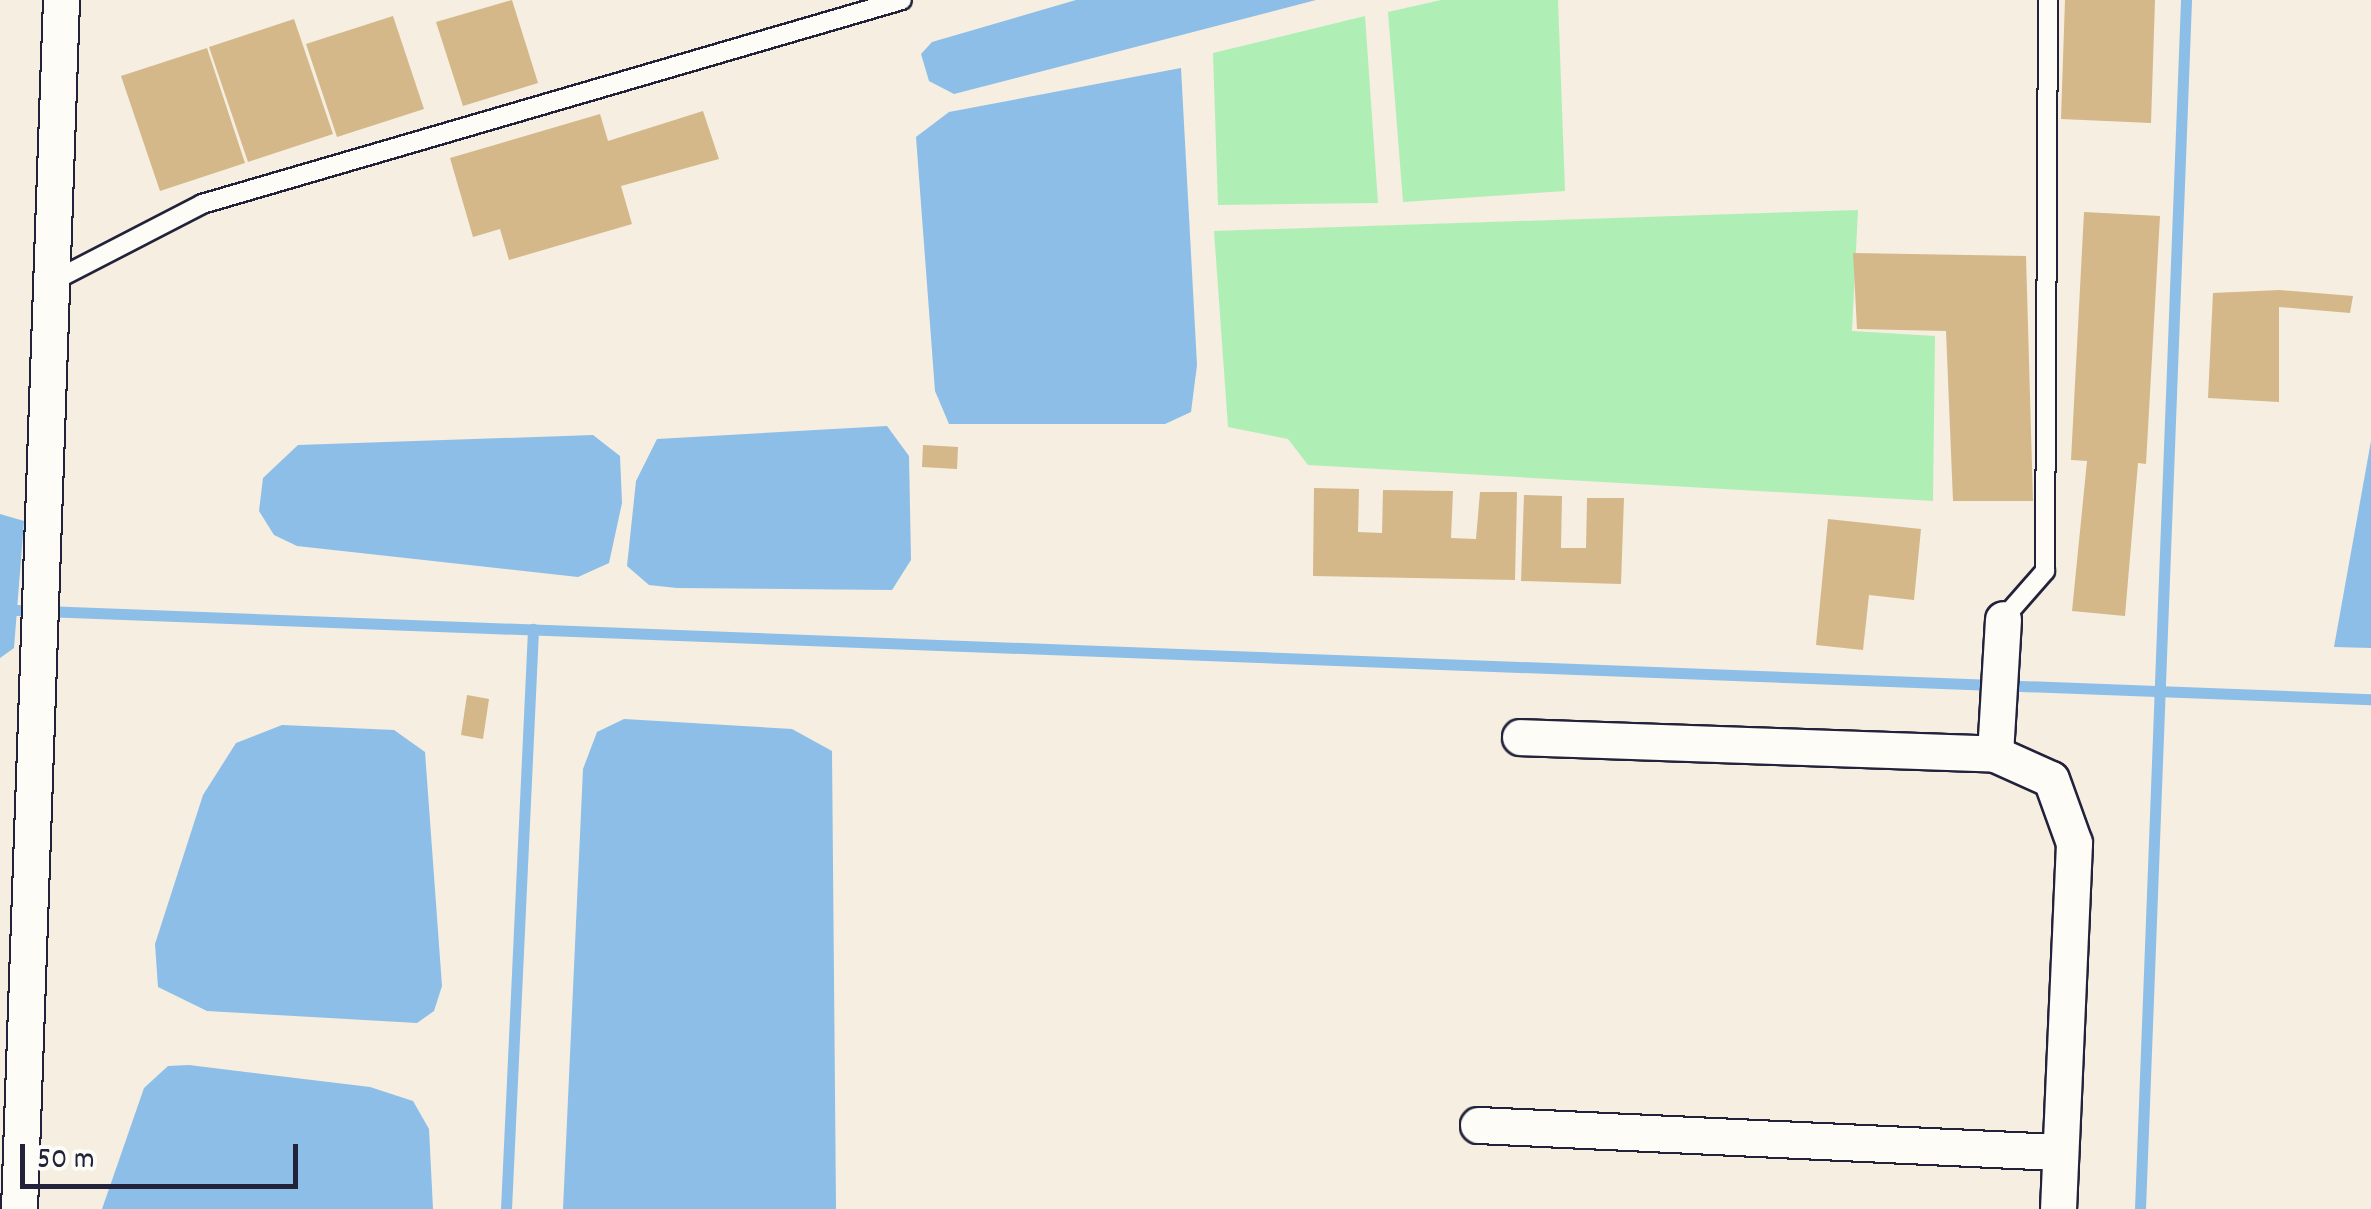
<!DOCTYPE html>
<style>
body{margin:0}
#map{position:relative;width:2371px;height:1209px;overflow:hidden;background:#f5eee1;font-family:Dekko,sans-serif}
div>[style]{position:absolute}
.green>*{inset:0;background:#afefb6}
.water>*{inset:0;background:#8cbee8}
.stream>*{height:11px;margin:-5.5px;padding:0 5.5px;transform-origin:5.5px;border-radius:5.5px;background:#8cbee8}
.building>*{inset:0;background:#d4b889}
.roads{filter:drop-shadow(2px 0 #22223b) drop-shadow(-2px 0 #22223b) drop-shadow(0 2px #22223b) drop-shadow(0 -2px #22223b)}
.service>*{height:18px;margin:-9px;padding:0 9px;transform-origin:9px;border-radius:9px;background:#fdfcf7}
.minor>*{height:35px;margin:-17.5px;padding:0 17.5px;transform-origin:17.5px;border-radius:17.5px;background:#fdfcf7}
span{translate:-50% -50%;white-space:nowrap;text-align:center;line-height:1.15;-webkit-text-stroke:8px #fdfcf7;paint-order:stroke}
.scale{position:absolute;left:20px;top:1144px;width:278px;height:45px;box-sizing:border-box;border:5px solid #22223b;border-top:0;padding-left:12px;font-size:30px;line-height:35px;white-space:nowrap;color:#22223b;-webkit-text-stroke:8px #fdfcf7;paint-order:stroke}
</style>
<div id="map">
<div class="green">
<i style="clip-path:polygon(1441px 0,1558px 0,1565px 191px,1403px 202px,1388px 12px)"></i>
<i style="clip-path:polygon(1365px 16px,1378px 203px,1218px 205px,1213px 53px)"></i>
<i style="clip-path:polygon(1858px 210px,1852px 331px,1935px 336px,1933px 501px,1308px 465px,1288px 439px,1228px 427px,1214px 231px)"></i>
</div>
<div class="water">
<i style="clip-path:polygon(1076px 0,1316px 0,954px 94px,929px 81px,921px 54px,932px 42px)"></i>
<i style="clip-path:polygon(1181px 68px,1197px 365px,1191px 412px,1165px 424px,949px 424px,935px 391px,916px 137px,949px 112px)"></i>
<i style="clip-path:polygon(887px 426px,909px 456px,911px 560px,892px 590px,677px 588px,649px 585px,627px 566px,636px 481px,657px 439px)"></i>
<i style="clip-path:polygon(593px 435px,620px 456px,622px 503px,609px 563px,578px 577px,297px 546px,274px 535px,259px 511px,263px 478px,298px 445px)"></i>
<i style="clip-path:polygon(2371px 441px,2371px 648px,2334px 647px)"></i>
<i style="clip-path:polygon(0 514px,24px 521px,14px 648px,0 658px)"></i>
<i style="clip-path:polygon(624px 719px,792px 729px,832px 751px,836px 1209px,563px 1209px,583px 769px,597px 732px)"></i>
<i style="clip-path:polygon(282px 725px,394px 730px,425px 752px,442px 986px,434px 1011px,417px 1023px,207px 1011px,158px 987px,155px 944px,203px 795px,236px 743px)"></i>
<i style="clip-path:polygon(189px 1065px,370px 1087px,413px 1101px,429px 1129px,433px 1209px,102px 1209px,144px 1088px,168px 1066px)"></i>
</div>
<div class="stream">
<i style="left:17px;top:610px;width:2356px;rotate:2.17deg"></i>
<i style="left:506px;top:1209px;width:581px;rotate:-87.33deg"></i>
<i style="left:2140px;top:1209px;width:1210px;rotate:-87.82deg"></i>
</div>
<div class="building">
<i style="clip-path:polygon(512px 0,538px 83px,463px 106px,436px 22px)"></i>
<i style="clip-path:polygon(2065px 0,2155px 0,2151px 123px,2061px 119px)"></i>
<i style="clip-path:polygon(393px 16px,424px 109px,337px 137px,306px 44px)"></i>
<i style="clip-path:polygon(294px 19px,333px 134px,248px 162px,209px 47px)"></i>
<i style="clip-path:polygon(207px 48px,245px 163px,160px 191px,121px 76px)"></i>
<i style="clip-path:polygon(703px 111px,719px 159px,621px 186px,632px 224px,509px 260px,500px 229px,473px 237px,450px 158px,600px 114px,608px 141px)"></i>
<i style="clip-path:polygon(2084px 212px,2160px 216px,2146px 464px,2138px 463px,2125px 616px,2072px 611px,2087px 461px,2071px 460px)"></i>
<i style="clip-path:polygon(1853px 253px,2026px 256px,2033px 501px,1953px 501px,1946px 331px,1857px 329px)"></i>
<i style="clip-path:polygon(2280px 290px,2353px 296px,2350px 313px,2279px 307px,2279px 402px,2208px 398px,2213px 293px)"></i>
<i style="clip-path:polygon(923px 445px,958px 447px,957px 469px,922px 467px)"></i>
<i style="clip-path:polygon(1314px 488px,1359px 489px,1358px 532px,1382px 533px,1383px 490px,1453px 491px,1451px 538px,1476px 539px,1480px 492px,1517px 492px,1515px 580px,1313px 576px)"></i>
<i style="clip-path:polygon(1524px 495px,1562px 496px,1561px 548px,1586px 548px,1587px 498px,1624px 498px,1621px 584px,1521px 581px)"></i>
<i style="clip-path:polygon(1828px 519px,1921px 529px,1914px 600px,1869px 595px,1863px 650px,1816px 645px)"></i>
<i style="clip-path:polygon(467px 695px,489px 699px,483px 739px,461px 735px)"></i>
</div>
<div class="roads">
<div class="service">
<i style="left:55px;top:280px;width:165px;rotate:-27.3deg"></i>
<i style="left:202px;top:204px;width:729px;rotate:-16.25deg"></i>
<i style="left:2003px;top:619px;width:64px;rotate:-48.8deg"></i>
<i style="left:2045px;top:571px;width:571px;rotate:-89.7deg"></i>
</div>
<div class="minor">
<i style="left:1520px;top:737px;width:475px;rotate:2deg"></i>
<i style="left:1995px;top:754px;width:61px;rotate:24.1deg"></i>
<i style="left:2051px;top:779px;width:68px;rotate:70.2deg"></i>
<i style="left:2074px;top:843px;width:366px;rotate:92.5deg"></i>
<i style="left:1995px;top:754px;width:135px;rotate:-86.6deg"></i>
<i style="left:1478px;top:1125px;width:580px;rotate:2.67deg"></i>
<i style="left:19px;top:1209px;width:1210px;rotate:-88.01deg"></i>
</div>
</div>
<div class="scale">50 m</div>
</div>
